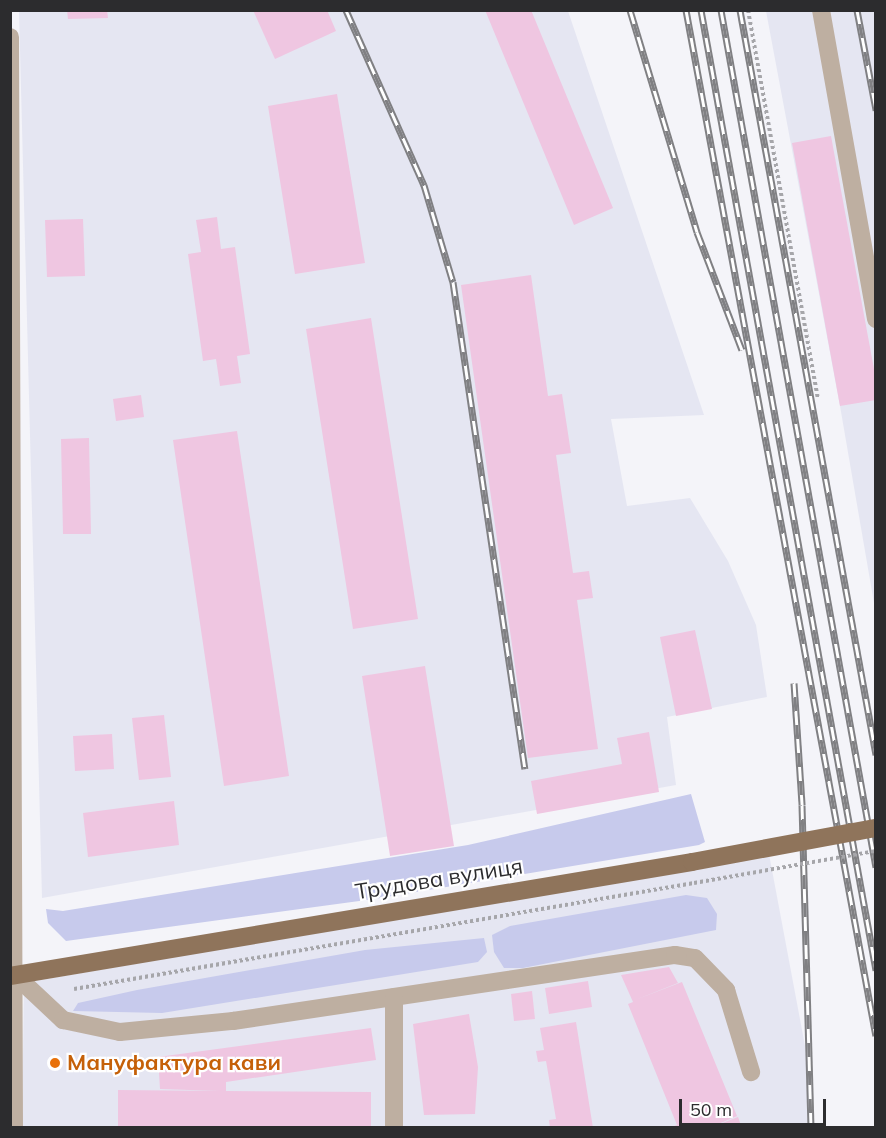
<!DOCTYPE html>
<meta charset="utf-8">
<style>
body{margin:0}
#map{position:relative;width:886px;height:1138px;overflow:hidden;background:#f4f4f9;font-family:Mulish,sans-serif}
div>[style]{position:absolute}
.built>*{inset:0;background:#e5e6f2}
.green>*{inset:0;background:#c7caec}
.building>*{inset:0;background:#efc6e1}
.path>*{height:4px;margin-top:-2px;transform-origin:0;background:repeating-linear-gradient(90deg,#a6a6aa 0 3px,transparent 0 6px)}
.minor>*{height:18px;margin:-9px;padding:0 9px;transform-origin:9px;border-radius:9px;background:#beafa1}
.major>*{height:18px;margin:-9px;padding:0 9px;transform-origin:9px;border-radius:9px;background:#8f745b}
.rail>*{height:7px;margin-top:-3.5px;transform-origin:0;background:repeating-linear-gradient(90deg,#fff 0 14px,#808083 0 28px);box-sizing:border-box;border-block:2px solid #808083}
.path-bridge>*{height:4px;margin-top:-2px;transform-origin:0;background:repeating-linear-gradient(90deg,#a6a6aa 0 3px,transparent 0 6px)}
.major-bridge>*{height:18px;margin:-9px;padding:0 9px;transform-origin:9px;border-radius:9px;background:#8f745b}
.dots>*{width:16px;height:16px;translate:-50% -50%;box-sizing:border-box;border:3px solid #fff;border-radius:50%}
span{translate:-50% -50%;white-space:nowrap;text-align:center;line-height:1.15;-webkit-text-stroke:4.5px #fff;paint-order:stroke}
.street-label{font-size:22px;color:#2c2c2e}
.food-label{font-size:22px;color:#c56008;font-weight:700}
.left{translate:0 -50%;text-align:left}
.frame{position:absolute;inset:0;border:12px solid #2c2c2e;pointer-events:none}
.scale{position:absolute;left:679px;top:1099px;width:147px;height:27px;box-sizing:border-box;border:3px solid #2c2c2e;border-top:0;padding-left:8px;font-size:18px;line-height:21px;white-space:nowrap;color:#2c2c2e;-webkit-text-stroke:4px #fff;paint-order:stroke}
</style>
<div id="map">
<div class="built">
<i style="clip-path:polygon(19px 11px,568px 11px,704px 415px,611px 419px,627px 506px,690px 498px,728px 561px,756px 625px,767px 697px,667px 717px,676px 785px,42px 898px)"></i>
<i style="clip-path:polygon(766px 11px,875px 11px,875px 609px,840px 406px)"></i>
<i style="clip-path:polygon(769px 854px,808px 1062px,813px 1127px,22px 1128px,24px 983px)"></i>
</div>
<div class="green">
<i style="clip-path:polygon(691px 794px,705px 842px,699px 845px,374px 899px,66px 941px,48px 923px,46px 909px,63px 911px,468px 845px)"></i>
<i style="clip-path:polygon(686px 895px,707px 898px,717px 914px,716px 930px,523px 968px,504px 968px,494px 952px,492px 935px,510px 926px)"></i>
<i style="clip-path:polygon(484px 938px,487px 952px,478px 962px,162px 1013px,73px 1011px,78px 1003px,137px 990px,365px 950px)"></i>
</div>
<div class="building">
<i style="clip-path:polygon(67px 10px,107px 10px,108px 18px,68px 19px)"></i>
<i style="clip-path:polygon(253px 10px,327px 10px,336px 31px,275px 59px)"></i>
<i style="clip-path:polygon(485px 10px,531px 10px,613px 208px,574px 225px)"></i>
<i style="clip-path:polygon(337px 94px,365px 263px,295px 274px,268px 106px)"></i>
<i style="clip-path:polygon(831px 136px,876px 380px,876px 400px,840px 406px,792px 143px)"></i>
<i style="clip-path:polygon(217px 217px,221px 249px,235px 247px,250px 354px,237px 356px,241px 383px,220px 386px,216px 359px,203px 361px,188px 254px,201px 252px,196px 220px)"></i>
<i style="clip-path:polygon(83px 219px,85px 276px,47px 277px,45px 220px)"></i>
<i style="clip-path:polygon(531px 275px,548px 396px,562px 394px,571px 453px,556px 455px,573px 573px,589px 571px,593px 598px,577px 600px,598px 749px,528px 758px,461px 285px)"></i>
<i style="clip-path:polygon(371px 318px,418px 619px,353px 629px,306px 329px)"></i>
<i style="clip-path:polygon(141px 395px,144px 417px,116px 421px,113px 399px)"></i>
<i style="clip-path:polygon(237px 431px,289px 776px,224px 786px,173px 440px)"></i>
<i style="clip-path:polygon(89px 438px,91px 534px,63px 534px,61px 439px)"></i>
<i style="clip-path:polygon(695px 630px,712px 709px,676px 716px,660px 637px)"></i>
<i style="clip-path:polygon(425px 666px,454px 846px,390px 856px,362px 676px)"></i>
<i style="clip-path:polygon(164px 715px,171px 777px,139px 780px,132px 718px)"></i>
<i style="clip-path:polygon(649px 732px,659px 792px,537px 814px,531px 781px,622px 764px,617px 738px)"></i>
<i style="clip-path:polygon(112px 734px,114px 769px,75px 771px,73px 736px)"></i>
<i style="clip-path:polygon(174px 801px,179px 845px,88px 857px,83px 813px)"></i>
<i style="clip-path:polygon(669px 967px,678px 983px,635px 1000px,682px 982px,737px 1116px,709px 1128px,669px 1128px,677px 1125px,628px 1004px,633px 1002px,621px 975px)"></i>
<i style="clip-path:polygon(588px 981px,592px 1007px,549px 1014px,545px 988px)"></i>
<i style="clip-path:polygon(532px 991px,535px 1019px,514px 1021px,511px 994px)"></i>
<i style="clip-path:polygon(469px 1014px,478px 1067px,475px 1114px,424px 1115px,413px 1024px)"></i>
<i style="clip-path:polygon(576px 1022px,593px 1128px,550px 1128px,549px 1120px,556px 1119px,546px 1061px,538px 1062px,536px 1051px,544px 1050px,540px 1028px)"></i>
<i style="clip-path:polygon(371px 1028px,376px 1060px,226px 1082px,226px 1091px,371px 1092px,371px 1128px,118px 1128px,118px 1090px,220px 1091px,160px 1089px,158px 1057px)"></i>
<i style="clip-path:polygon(738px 1117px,742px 1128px,712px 1128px,712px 1127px)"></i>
</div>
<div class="path">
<i style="left:748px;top:10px;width:394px;rotate:79.8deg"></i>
<i style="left:74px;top:989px;width:629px;rotate:-9.7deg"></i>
</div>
<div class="minor">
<i style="left:821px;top:10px;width:314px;rotate:79.9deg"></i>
<i style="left:10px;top:37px;width:1091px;rotate:89.79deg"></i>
<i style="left:15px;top:975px;width:66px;rotate:43.2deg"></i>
<i style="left:63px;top:1020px;width:58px;rotate:11.9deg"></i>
<i style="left:120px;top:1032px;width:114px;rotate:-5.6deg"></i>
<i style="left:233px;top:1021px;width:447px;rotate:-8.5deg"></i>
<i style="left:675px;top:955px;width:20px;rotate:9deg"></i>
<i style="left:695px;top:958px;width:45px;rotate:45.9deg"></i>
<i style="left:726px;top:990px;width:86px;rotate:73deg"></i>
<i style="left:394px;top:997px;width:131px;rotate:90deg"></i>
</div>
<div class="major">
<i style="left:10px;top:976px;width:691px;rotate:-9.49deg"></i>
</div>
<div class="rail">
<i style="left:346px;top:10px;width:192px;rotate:66deg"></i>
<i style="left:424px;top:185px;width:101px;rotate:73.4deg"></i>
<i style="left:453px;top:282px;width:492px;rotate:81.6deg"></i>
<i style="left:630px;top:10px;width:232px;rotate:73.2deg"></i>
<i style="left:697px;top:232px;width:126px;rotate:69.1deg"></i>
<i style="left:686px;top:10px;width:1043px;rotate:79.51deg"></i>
<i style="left:701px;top:10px;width:976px;rotate:79.67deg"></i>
<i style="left:721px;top:10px;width:871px;rotate:79.75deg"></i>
<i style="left:740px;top:10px;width:757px;rotate:79.65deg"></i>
<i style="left:857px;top:10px;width:102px;rotate:79.2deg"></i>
<i style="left:794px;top:683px;width:122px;rotate:86.2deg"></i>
<i style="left:802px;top:805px;width:323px;rotate:88.4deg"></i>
</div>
<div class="path-bridge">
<i style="left:694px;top:883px;width:185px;rotate:-10deg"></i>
</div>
<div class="major-bridge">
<i style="left:692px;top:862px;width:187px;rotate:-10.5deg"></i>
</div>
<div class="dots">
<i style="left:55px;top:1063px;background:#e8710a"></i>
</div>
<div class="street-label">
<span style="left:439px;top:879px;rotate:-9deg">Трудова вулиця</span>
</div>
<div class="food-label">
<span class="left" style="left:67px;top:1063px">Мануфактура кави</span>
</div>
<div class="frame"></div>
<div class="scale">50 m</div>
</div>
